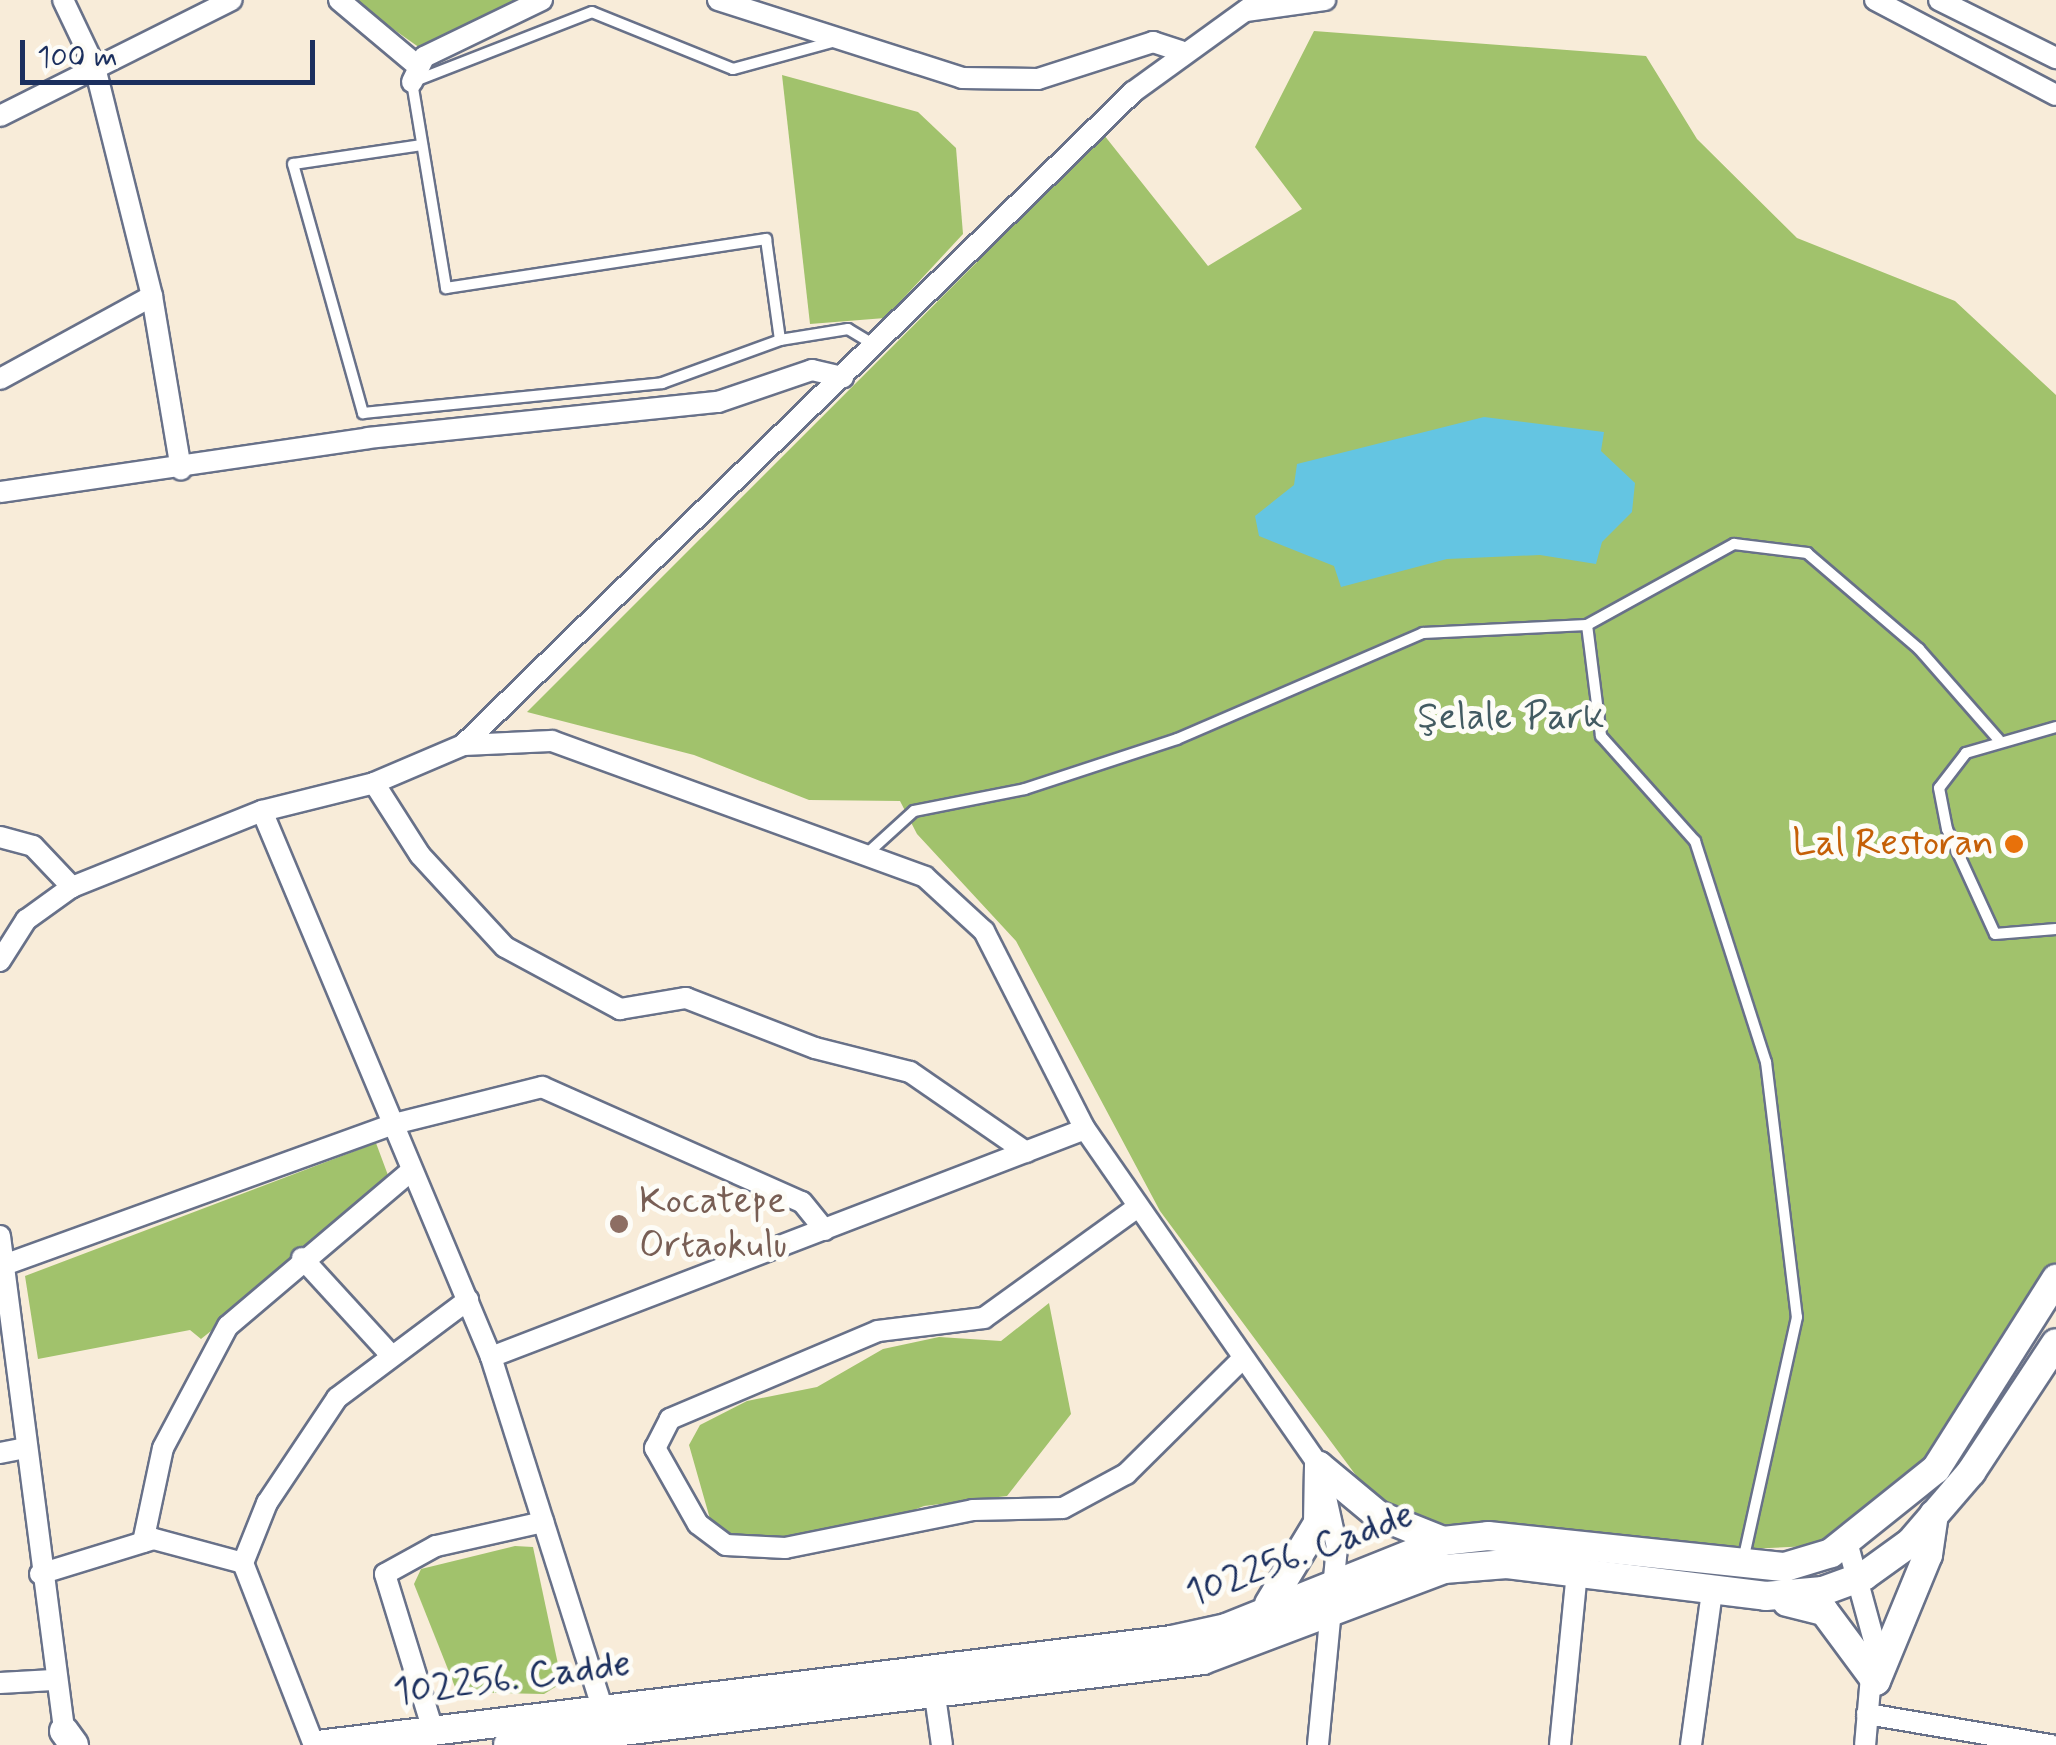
<!DOCTYPE html>
<meta charset="utf-8">
<style>
body{margin:0}
#map{position:relative;width:2056px;height:1745px;overflow:hidden;background:#f8ecd9;font-family:Mynerve,sans-serif}
div>[style]{position:absolute}
.green>*{inset:0;background:#a1c26c}
.water>*{inset:0;background:#64c5e2}
.roads{filter:drop-shadow(2px 0 #687189) drop-shadow(-2px 0 #687189) drop-shadow(0 2px #687189) drop-shadow(0 -2px #687189)}
.service>*{height:10px;margin:-5px;padding:0 5px;transform-origin:5px;border-radius:5px;background:#fff}
.minor>*{height:20px;margin:-10px;padding:0 10px;transform-origin:10px;border-radius:10px;background:#fff}
.tertiary>*{height:28px;margin:-14px;padding:0 14px;transform-origin:14px;border-radius:14px;background:#fff}
.dots>*{width:28px;height:28px;translate:-50% -50%;box-sizing:border-box;border:5px solid #fdfcf7;border-radius:50%}
span{translate:-50% -50%;white-space:nowrap;text-align:center;line-height:1.15;-webkit-text-stroke:10px #fdfcf7;paint-order:stroke}
.park-label{font-size:38px;color:#435b62}
.food-label{font-size:38px;color:#c56008}
.right{translate:-100% -50%;text-align:right}
.education-label{font-size:38px;color:#785e54}
.left{translate:0 -50%;text-align:left}
.street-label{font-size:38px;color:#1b2f5e}
.scale{position:absolute;left:20px;top:40px;width:295px;height:45px;box-sizing:border-box;border:5px solid #1b2f5e;border-top:0;padding-left:12px;font-size:30px;line-height:35px;white-space:nowrap;color:#1b2f5e;-webkit-text-stroke:8px #fdfcf7;paint-order:stroke}
</style>
<div id="map">
<div class="green">
<i style="clip-path:polygon(352px 0,521px 0,420px 48px)"></i>
<i style="clip-path:polygon(1314px 31px,1646px 56px,1697px 139px,1797px 238px,1955px 301px,2056px 395px,2056px 1262px,1925px 1457px,1850px 1530px,1812px 1546px,1702px 1551px,1427px 1522px,1372px 1497px,1160px 1211px,1016px 941px,917px 834px,900px 801px,809px 800px,694px 755px,527px 712px,1104px 135px,1208px 266px,1302px 209px,1255px 147px)"></i>
<i style="clip-path:polygon(782px 75px,918px 112px,956px 148px,963px 234px,885px 318px,810px 324px)"></i>
<i style="clip-path:polygon(376px 1143px,392px 1186px,201px 1339px,190px 1330px,38px 1359px,25px 1276px)"></i>
<i style="clip-path:polygon(1049px 1303px,1071px 1414px,1007px 1496px,924px 1506px,860px 1531px,756px 1549px,716px 1540px,689px 1445px,700px 1425px,747px 1401px,817px 1387px,883px 1349px,939px 1337px,1001px 1341px)"></i>
<i style="clip-path:polygon(515px 1546px,533px 1547px,562px 1683px,544px 1694px,457px 1692px,414px 1584px,421px 1569px)"></i>
</div>
<div class="water">
<i style="clip-path:polygon(1484px 417px,1604px 432px,1601px 451px,1635px 483px,1632px 512px,1602px 542px,1596px 564px,1540px 555px,1447px 559px,1341px 587px,1334px 566px,1259px 536px,1255px 516px,1294px 485px,1297px 464px)"></i>
</div>
<div class="roads">
<div class="service">
<i style="left:836px;top:41px;width:107px;rotate:164.8deg"></i>
<i style="left:733px;top:69px;width:152px;rotate:-158deg"></i>
<i style="left:592px;top:12px;width:193px;rotate:158.7deg"></i>
<i style="left:412px;top:82px;width:209px;rotate:80.6deg"></i>
<i style="left:446px;top:288px;width:324px;rotate:-8.7deg"></i>
<i style="left:766px;top:239px;width:102px;rotate:82.1deg"></i>
<i style="left:780px;top:340px;width:69px;rotate:-9.2deg"></i>
<i style="left:848px;top:329px;width:29px;rotate:31deg"></i>
<i style="left:422px;top:145px;width:130px;rotate:171.6deg"></i>
<i style="left:293px;top:164px;width:259px;rotate:74.3deg"></i>
<i style="left:363px;top:413px;width:301px;rotate:-5.7deg"></i>
<i style="left:662px;top:383px;width:126px;rotate:-20deg"></i>
<i style="left:1587px;top:625px;width:112px;rotate:82.8deg"></i>
<i style="left:1601px;top:736px;width:141px;rotate:48.2deg"></i>
<i style="left:1695px;top:841px;width:232px;rotate:72.2deg"></i>
<i style="left:1766px;top:1062px;width:257px;rotate:83.1deg"></i>
<i style="left:1797px;top:1317px;width:250px;rotate:102.5deg"></i>
<i style="left:2056px;top:727px;width:94px;rotate:163.9deg"></i>
<i style="left:1966px;top:753px;width:44px;rotate:127.6deg"></i>
<i style="left:1939px;top:788px;width:42px;rotate:79deg"></i>
<i style="left:1947px;top:829px;width:115px;rotate:65.4deg"></i>
<i style="left:1995px;top:934px;width:61px;rotate:-4.7deg"></i>
<i style="left:871px;top:850px;width:58px;rotate:-42.2deg"></i>
<i style="left:914px;top:811px;width:113px;rotate:-11.2deg"></i>
<i style="left:1025px;top:789px;width:160px;rotate:-18.2deg"></i>
<i style="left:1177px;top:739px;width:268px;rotate:-23.3deg"></i>
<i style="left:1423px;top:633px;width:164px;rotate:-2.8deg"></i>
<i style="left:1587px;top:625px;width:168px;rotate:-28.9deg"></i>
<i style="left:1734px;top:544px;width:74px;rotate:7deg"></i>
<i style="left:1807px;top:553px;width:148px;rotate:40.6deg"></i>
<i style="left:1919px;top:649px;width:120px;rotate:48.7deg"></i>
</div>
<div class="minor">
<i style="left:339px;top:0;width:98px;rotate:40deg"></i>
<i style="left:718px;top:0;width:256px;rotate:17.7deg"></i>
<i style="left:962px;top:78px;width:76px;rotate:0.8deg"></i>
<i style="left:1038px;top:79px;width:121px;rotate:-17.8deg"></i>
<i style="left:1153px;top:42px;width:29px;rotate:18deg"></i>
<i style="left:1875px;top:0;width:204px;rotate:27.7deg"></i>
<i style="left:1939px;top:0;width:131px;rotate:26.4deg"></i>
<i style="left:1247px;top:11px;width:79px;rotate:-8deg"></i>
<i style="left:412px;top:82px;width:28px;rotate:-64deg"></i>
<i style="left:424px;top:57px;width:131px;rotate:-25.8deg"></i>
<i style="left:0;top:116px;width:259px;rotate:-26.6deg"></i>
<i style="left:152px;top:296px;width:176px;rotate:80.5deg"></i>
<i style="left:0;top:379px;width:173px;rotate:-28.6deg"></i>
<i style="left:152px;top:296px;width:236px;rotate:-104deg"></i>
<i style="left:95px;top:67px;width:74px;rotate:-115.5deg"></i>
<i style="left:0;top:492px;width:372px;rotate:-8.3deg"></i>
<i style="left:368px;top:438px;width:352px;rotate:-5.9deg"></i>
<i style="left:718px;top:402px;width:99px;rotate:-18.8deg"></i>
<i style="left:812px;top:370px;width:32px;rotate:13deg"></i>
<i style="left:463px;top:745px;width:89px;rotate:-2.6deg"></i>
<i style="left:552px;top:741px;width:397px;rotate:20deg"></i>
<i style="left:925px;top:877px;width:80px;rotate:42.5deg"></i>
<i style="left:984px;top:931px;width:222px;rotate:63deg"></i>
<i style="left:374px;top:783px;width:85px;rotate:57.4deg"></i>
<i style="left:420px;top:855px;width:125px;rotate:47.3deg"></i>
<i style="left:505px;top:947px;width:131px;rotate:28.3deg"></i>
<i style="left:620px;top:1009px;width:67px;rotate:-9.5deg"></i>
<i style="left:686px;top:998px;width:138px;rotate:21.2deg"></i>
<i style="left:815px;top:1048px;width:98px;rotate:14.2deg"></i>
<i style="left:910px;top:1072px;width:141px;rotate:34.6deg"></i>
<i style="left:0;top:837px;width:34px;rotate:15deg"></i>
<i style="left:33px;top:846px;width:57px;rotate:46.4deg"></i>
<i style="left:0;top:961px;width:49px;rotate:-57.6deg"></i>
<i style="left:26px;top:920px;width:57px;rotate:-35.7deg"></i>
<i style="left:72px;top:887px;width:205px;rotate:-21.8deg"></i>
<i style="left:1135px;top:1209px;width:186px;rotate:144.2deg"></i>
<i style="left:984px;top:1318px;width:107px;rotate:173deg"></i>
<i style="left:878px;top:1331px;width:226px;rotate:157.1deg"></i>
<i style="left:670px;top:1419px;width:33px;rotate:117deg"></i>
<i style="left:655px;top:1448px;width:87px;rotate:60.5deg"></i>
<i style="left:698px;top:1524px;width:35px;rotate:37deg"></i>
<i style="left:726px;top:1545px;width:59px;rotate:2.9deg"></i>
<i style="left:785px;top:1548px;width:192px;rotate:-11.4deg"></i>
<i style="left:973px;top:1510px;width:90px;rotate:-1.3deg"></i>
<i style="left:1063px;top:1508px;width:72px;rotate:-28.4deg"></i>
<i style="left:1126px;top:1474px;width:162px;rotate:-44.7deg"></i>
<i style="left:0;top:1236px;width:499px;rotate:82.6deg"></i>
<i style="left:302px;top:1258px;width:130px;rotate:47.5deg"></i>
<i style="left:7px;top:1264px;width:412px;rotate:-19.9deg"></i>
<i style="left:394px;top:1124px;width:153px;rotate:-14deg"></i>
<i style="left:542px;top:1087px;width:284px;rotate:23.9deg"></i>
<i style="left:802px;top:1202px;width:36px;rotate:51deg"></i>
<i style="left:491px;top:1357px;width:636px;rotate:-21deg"></i>
<i style="left:1085px;top:1129px;width:410px;rotate:55.2deg"></i>
<i style="left:1319px;top:1466px;width:83px;rotate:77.5deg"></i>
<i style="left:1337px;top:1547px;width:199px;rotate:95.5deg"></i>
<i style="left:0;top:1453px;width:26px;rotate:-11deg"></i>
<i style="left:143px;top:1542px;width:96px;rotate:-78deg"></i>
<i style="left:163px;top:1448px;width:138px;rotate:-62deg"></i>
<i style="left:228px;top:1326px;width:240px;rotate:-40.3deg"></i>
<i style="left:1847px;top:1542px;width:103px;rotate:74.7deg"></i>
<i style="left:1874px;top:1641px;width:104px;rotate:94.9deg"></i>
<i style="left:243px;top:1563px;width:65px;rotate:-68.2deg"></i>
<i style="left:267px;top:1503px;width:126px;rotate:-56.3deg"></i>
<i style="left:337px;top:1398px;width:164px;rotate:-36.8deg"></i>
<i style="left:40px;top:1574px;width:119px;rotate:-17.1deg"></i>
<i style="left:154px;top:1539px;width:92px;rotate:15.1deg"></i>
<i style="left:243px;top:1563px;width:195px;rotate:68.7deg"></i>
<i style="left:0;top:1683px;width:53px;rotate:-3.2deg"></i>
<i style="left:935px;top:1696px;width:49px;rotate:81.9deg"></i>
<i style="left:602px;top:1707px;width:367px;rotate:-107.6deg"></i>
<i style="left:491px;top:1357px;width:592px;rotate:-112.75deg"></i>
<i style="left:262px;top:811px;width:115px;rotate:-14deg"></i>
<i style="left:374px;top:783px;width:97px;rotate:-23.1deg"></i>
<i style="left:463px;top:745px;width:936px;rotate:-44.26deg"></i>
<i style="left:1133px;top:92px;width:157px;rotate:-35.9deg"></i>
<i style="left:1867px;top:1714px;width:187px;rotate:9.6deg"></i>
<i style="left:432px;top:1727px;width:160px;rotate:-107.1deg"></i>
<i style="left:385px;top:1574px;width:58px;rotate:-28.8deg"></i>
<i style="left:436px;top:1546px;width:110px;rotate:-12.6deg"></i>
<i style="left:1560px;top:1745px;width:173px;rotate:-84.4deg"></i>
<i style="left:1691px;top:1745px;width:154px;rotate:-82.2deg"></i>
</div>
<div class="tertiary">
<i style="left:1319px;top:1466px;width:77px;rotate:39.7deg"></i>
<i style="left:1378px;top:1515px;width:70px;rotate:21.8deg"></i>
<i style="left:1787px;top:1602px;width:38px;rotate:14deg"></i>
<i style="left:1824px;top:1611px;width:87px;rotate:53.4deg"></i>
<i style="left:1269px;top:1604px;width:95px;rotate:-58.8deg"></i>
<i style="left:1318px;top:1523px;width:57px;rotate:-89deg"></i>
<i style="left:1876px;top:1681px;width:136px;rotate:-67.6deg"></i>
<i style="left:1928px;top:1555px;width:41px;rotate:-81.7deg"></i>
<i style="left:64px;top:1731px;width:17px;rotate:54deg"></i>
<i style="left:318px;top:1745px;width:860px;rotate:-7.01deg"></i>
<i style="left:1172px;top:1640px;width:55px;rotate:-12.5deg"></i>
<i style="left:1226px;top:1628px;width:234px;rotate:-21.8deg"></i>
<i style="left:1443px;top:1541px;width:45px;rotate:-6.3deg"></i>
<i style="left:1488px;top:1536px;width:299px;rotate:6deg"></i>
<i style="left:1785px;top:1567px;width:48px;rotate:-16.9deg"></i>
<i style="left:1831px;top:1553px;width:134px;rotate:-38.7deg"></i>
<i style="left:1936px;top:1469px;width:225px;rotate:-57.7deg"></i>
<i style="left:508px;top:1745px;width:700px;rotate:-6.97deg"></i>
<i style="left:1203px;top:1660px;width:258px;rotate:-20.7deg"></i>
<i style="left:1444px;top:1569px;width:63px;rotate:-4.5deg"></i>
<i style="left:1507px;top:1564px;width:261px;rotate:7deg"></i>
<i style="left:1766px;top:1596px;width:57px;rotate:-5deg"></i>
<i style="left:1823px;top:1591px;width:44px;rotate:-20.1deg"></i>
<i style="left:1864px;top:1576px;width:57px;rotate:-35.7deg"></i>
<i style="left:1910px;top:1543px;width:94px;rotate:-49.3deg"></i>
<i style="left:1971px;top:1472px;width:154px;rotate:-56.6deg"></i>
</div>
</div>
<div class="dots">
<i style="left:2014px;top:844px;background:#e8710a"></i>
<i style="left:619px;top:1224px;background:#8d6e63"></i>
</div>
<div class="park-label">
<span style="left:1511px;top:718px">Şelale Park</span>
</div>
<div class="food-label">
<span class="right" style="left:1994px;top:844px">Lal Restoran</span>
</div>
<div class="education-label">
<span class="left" style="left:639px;top:1224px">Kocatepe<br>Ortaokulu</span>
</div>
<div class="street-label">
<span style="left:1300px;top:1555px;rotate:-20deg">102256. Cadde</span>
<span style="left:512px;top:1679px;rotate:-7deg">102256. Cadde</span>
</div>
<div class="scale">100 m</div>
</div>
